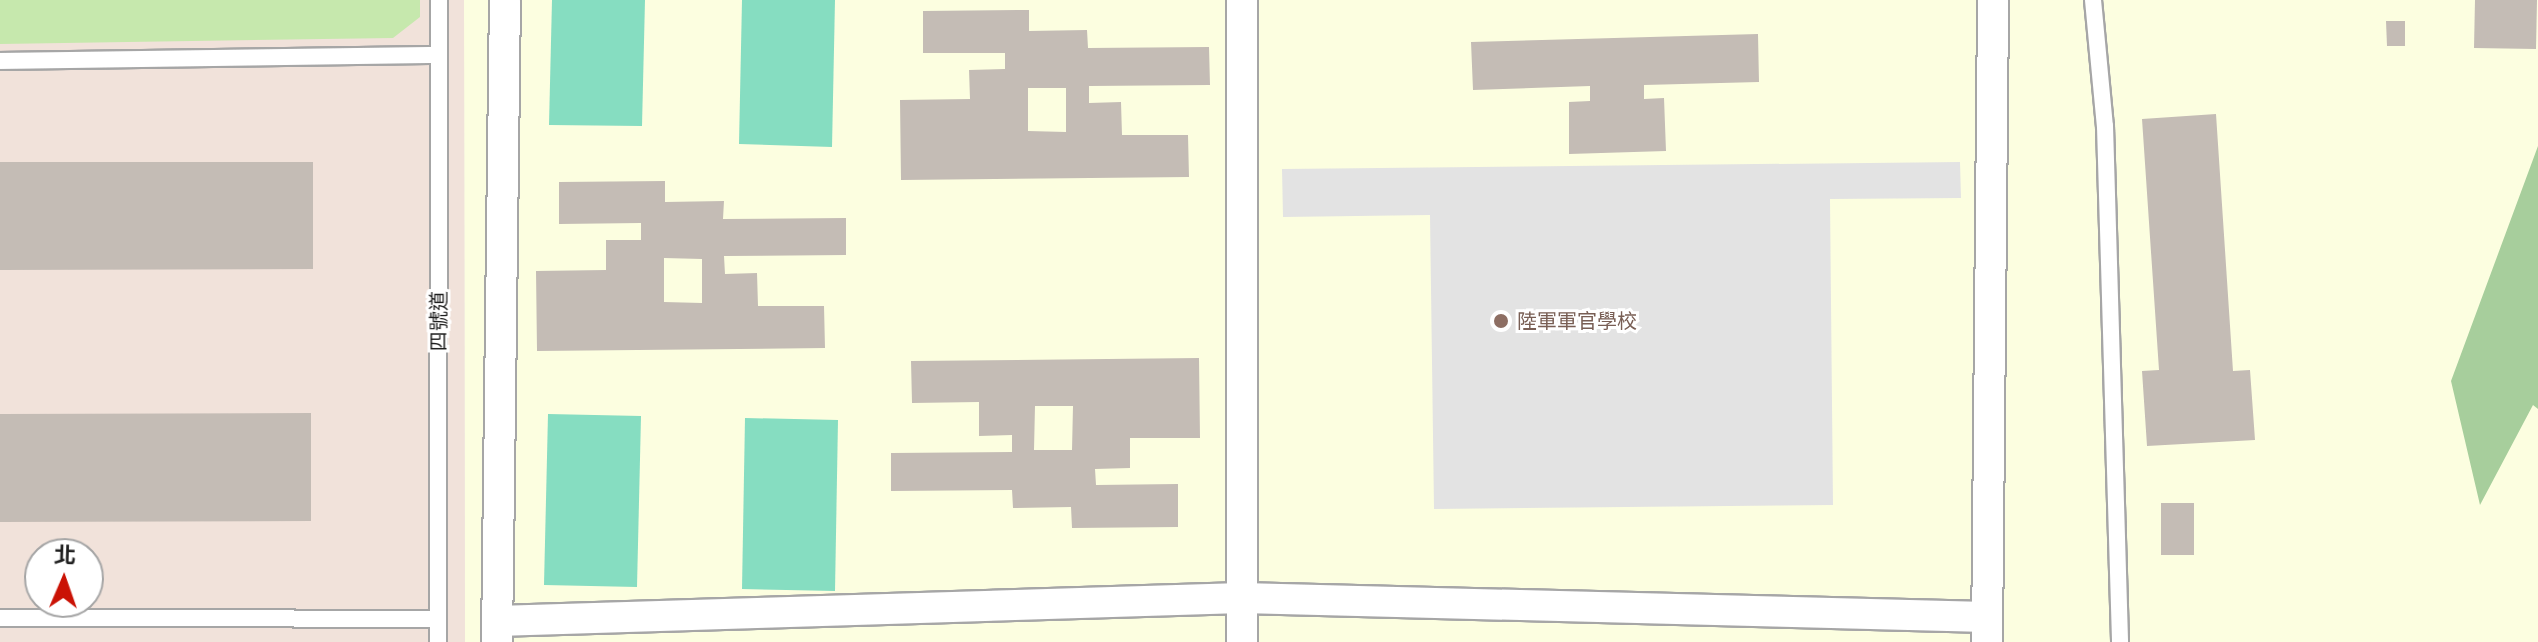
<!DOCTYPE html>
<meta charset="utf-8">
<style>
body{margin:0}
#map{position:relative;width:2538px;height:642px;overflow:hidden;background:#f0ede6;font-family:"Roboto Condensed","Noto Sans TC",sans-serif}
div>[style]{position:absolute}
.education>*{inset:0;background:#fcfee0}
.military>*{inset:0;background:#f1e2da}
.grass>*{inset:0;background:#c6e8ad}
.forest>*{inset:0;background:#a7ce9c}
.pitch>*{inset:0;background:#86ddc1}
.parking>*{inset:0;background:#e3e3e3}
.building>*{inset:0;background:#c4bcb5}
.roads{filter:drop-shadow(2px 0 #a6a6a6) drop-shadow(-2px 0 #a6a6a6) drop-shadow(0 2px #a6a6a6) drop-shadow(0 -2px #a6a6a6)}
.lane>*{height:16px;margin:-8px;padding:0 8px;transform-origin:8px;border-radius:8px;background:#fff}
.street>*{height:30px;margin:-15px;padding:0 15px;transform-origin:15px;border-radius:15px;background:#fff}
.dots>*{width:22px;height:22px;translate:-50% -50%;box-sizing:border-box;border:4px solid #fff;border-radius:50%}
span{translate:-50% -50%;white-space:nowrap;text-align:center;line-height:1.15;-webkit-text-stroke:6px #fff;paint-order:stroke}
.street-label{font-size:20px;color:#1f1f1f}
.education-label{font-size:20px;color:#785e54}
.left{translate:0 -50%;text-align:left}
.north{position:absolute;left:24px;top:538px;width:80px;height:80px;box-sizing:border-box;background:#fff;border:2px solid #a5a5a5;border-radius:50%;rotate:2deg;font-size:22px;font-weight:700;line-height:32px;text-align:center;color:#1f1f1f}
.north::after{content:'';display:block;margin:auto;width:28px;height:36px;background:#ca1205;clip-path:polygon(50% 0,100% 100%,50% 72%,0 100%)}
</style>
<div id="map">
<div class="education">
<i style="clip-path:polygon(464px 0,2538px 0,2538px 642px,465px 642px)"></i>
</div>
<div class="military">
<i style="clip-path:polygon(evenodd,0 0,464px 0,465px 642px,0 642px,0 0,40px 554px,88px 554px,88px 602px,40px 602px,40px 554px)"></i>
</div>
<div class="grass">
<i style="clip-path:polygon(0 0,420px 0,420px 17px,393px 38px,0 44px)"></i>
</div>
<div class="forest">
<i style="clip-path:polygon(2538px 146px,2538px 409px,2533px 405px,2480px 505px,2451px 381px)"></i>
</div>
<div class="pitch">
<i style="clip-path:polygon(552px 0,645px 0,642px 126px,549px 125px)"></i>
<i style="clip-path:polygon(742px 0,835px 0,832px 147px,739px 144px)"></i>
<i style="clip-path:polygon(548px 414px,641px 416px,637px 587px,544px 585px)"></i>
<i style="clip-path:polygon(745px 418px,838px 420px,835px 591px,742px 589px)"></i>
</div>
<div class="parking">
<i style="clip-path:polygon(1960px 162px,1961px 198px,1830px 199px,1833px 505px,1434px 509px,1430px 215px,1283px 217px,1282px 169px)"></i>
</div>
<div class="building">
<i style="clip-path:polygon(2475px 0,2537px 0,2536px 49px,2474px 48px)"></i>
<i style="clip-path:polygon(evenodd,1029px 10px,1029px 31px,1087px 30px,1088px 48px,1209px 47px,1210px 85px,1089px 86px,1089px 103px,1121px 102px,1122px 135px,1188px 135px,1189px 177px,901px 180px,900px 100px,970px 99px,969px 70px,1005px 69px,1005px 53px,923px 53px,923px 11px,1029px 10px,1028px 88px,1066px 88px,1066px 132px,1028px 131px,1028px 88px)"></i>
<i style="clip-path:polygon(2386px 21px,2405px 21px,2405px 46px,2387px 46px)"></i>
<i style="clip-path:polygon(1758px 34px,1759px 82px,1644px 85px,1644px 99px,1664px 98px,1666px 151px,1569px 154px,1569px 102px,1590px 101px,1590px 86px,1473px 90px,1471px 42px)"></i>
<i style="clip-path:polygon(2216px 114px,2233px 371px,2250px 370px,2255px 440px,2147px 446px,2142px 371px,2159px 370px,2142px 119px)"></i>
<i style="clip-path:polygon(0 162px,313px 162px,313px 269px,0 270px)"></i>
<i style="clip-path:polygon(evenodd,665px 181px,665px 202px,724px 201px,723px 219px,846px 218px,846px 255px,724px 256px,725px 274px,757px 273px,758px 306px,824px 306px,825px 348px,537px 351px,536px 271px,606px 270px,606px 240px,641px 240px,641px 223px,559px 224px,559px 182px,665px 181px,664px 258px,702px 259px,702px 303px,664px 302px,664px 258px)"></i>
<i style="clip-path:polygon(evenodd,1199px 358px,1200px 438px,1130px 438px,1130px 468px,1095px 469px,1096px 485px,1178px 484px,1178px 527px,1072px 528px,1071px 507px,1013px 508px,1012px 490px,891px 491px,891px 453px,1012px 452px,1012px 435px,979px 436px,979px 402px,912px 403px,911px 361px,1199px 358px,1035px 406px,1073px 406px,1072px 450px,1034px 450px,1035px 406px)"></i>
<i style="clip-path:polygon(311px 413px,311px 521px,0 522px,0 414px)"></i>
<i style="clip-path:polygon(2161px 503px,2194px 503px,2194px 555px,2161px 555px)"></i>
</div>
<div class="roads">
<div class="lane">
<i style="left:2093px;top:0;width:127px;rotate:84.6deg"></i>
<i style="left:2105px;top:126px;width:516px;rotate:88.33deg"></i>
<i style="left:0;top:61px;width:439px;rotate:-0.8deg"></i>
<i style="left:0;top:618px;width:438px;rotate:0.1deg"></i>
<i style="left:438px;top:642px;width:642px;rotate:-89.91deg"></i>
</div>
<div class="street">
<i style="left:1242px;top:0;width:642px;rotate:90deg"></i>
<i style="left:497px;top:621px;width:745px;rotate:-1.77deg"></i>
<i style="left:1242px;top:598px;width:745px;rotate:1.46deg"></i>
<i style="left:497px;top:642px;width:642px;rotate:-89.29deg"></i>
<i style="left:1987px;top:642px;width:642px;rotate:-89.46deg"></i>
</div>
</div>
<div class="dots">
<i style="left:1501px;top:321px;background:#8d6e63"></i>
</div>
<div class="street-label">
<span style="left:439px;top:321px;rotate:-90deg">四號道</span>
</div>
<div class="education-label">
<span class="left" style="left:1517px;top:321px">陸軍軍官學校</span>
</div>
<div class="north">北</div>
</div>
